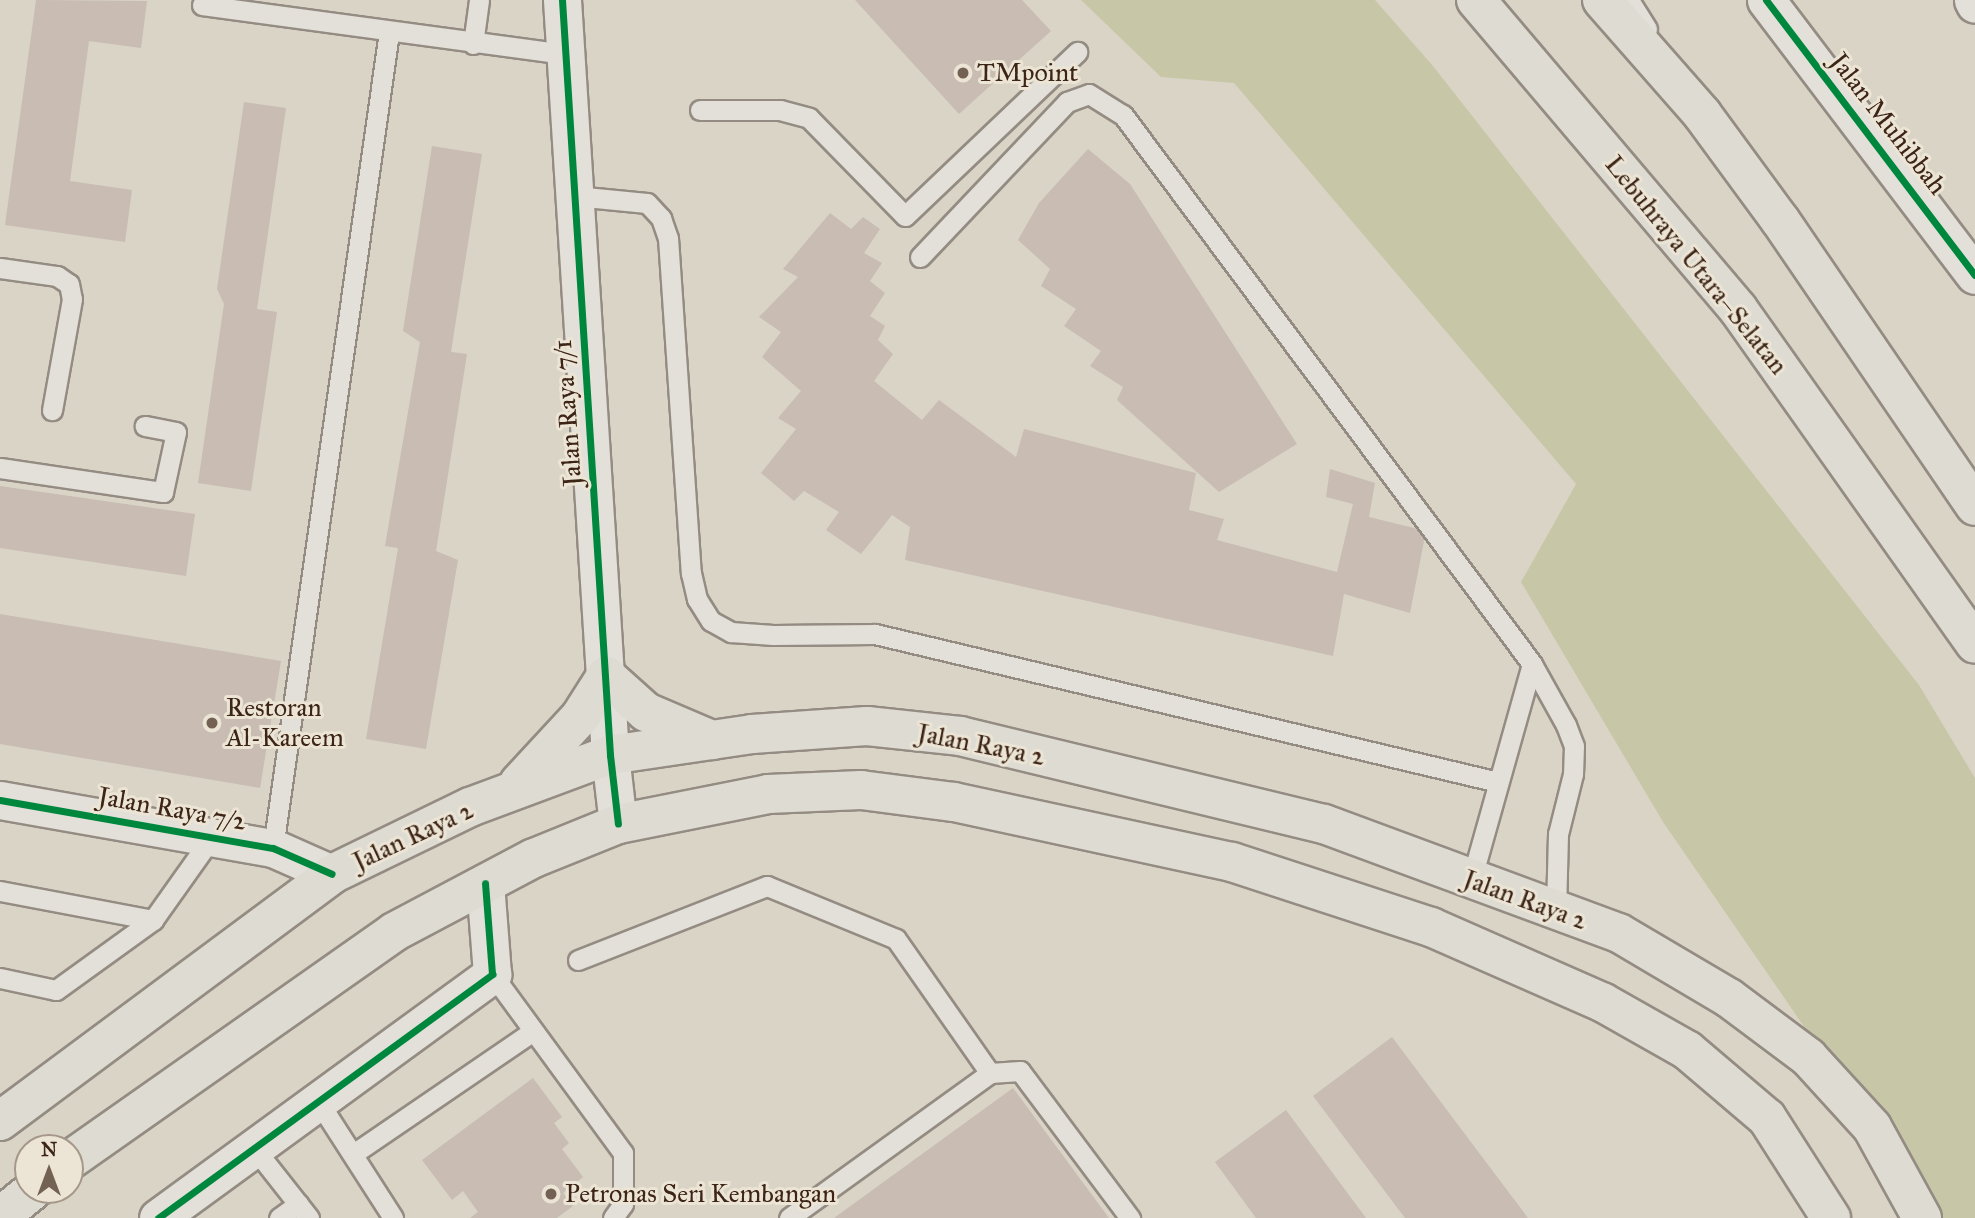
<!DOCTYPE html>
<meta charset="utf-8">
<style>
body{margin:0}
#map{position:relative;width:1975px;height:1218px;overflow:hidden;background:#dad4c6;font-family:"IM FELL Great Primer",serif}
div>[style]{position:absolute}
.green>*{inset:0;background:#c7c7a8}
.building>*{inset:0;background:#c8bcb3}
.roads{filter:drop-shadow(2px 0 #948c83) drop-shadow(-2px 0 #948c83) drop-shadow(0 2px #948c83) drop-shadow(0 -2px #948c83)}
.lane>*{height:19px;margin:-9.5px;padding:0 9.5px;transform-origin:9.5px;border-radius:9.5px;background:#e3e0d9}
.street>*{height:37px;margin:-18.5px;padding:0 18.5px;transform-origin:18.5px;border-radius:18.5px;background:#e3e0d9}
.primary>*{height:38px;margin:-19px;padding:0 19px;transform-origin:19px;border-radius:19px;background:#dedbd3}
.highway>*{height:38px;margin:-19px;padding:0 19px;transform-origin:19px;border-radius:19px;background:#dedbd3}
.cycleway>*{height:7px;margin:-3.5px;padding:0 3.5px;transform-origin:3.5px;border-radius:3.5px;background:#00873e}
.dots>*{width:19px;height:19px;translate:-50% -50%;box-sizing:border-box;border:4px solid #ece5d5;border-radius:50%}
span{translate:-50% -50%;white-space:nowrap;text-align:center;line-height:1.15;-webkit-text-stroke:6px #ece5d5;paint-order:stroke}
.poi-label{font-size:26px;color:#3c2416}
.left{translate:0 -50%;text-align:left}
.street-label{font-size:26px;color:#3c2416}
.north{position:absolute;left:14px;top:1134px;width:70px;height:70px;box-sizing:border-box;background:#ece5d5;border:2px solid #a69889;border-radius:50%;rotate:0deg;font-size:19px;font-weight:700;line-height:28px;text-align:center;color:#3c2416}
.north::after{content:'';display:block;margin:auto;width:24px;height:32px;background:#736254;clip-path:polygon(50% 0,100% 100%,50% 72%,0 100%)}
</style>
<div id="map">
<div class="green">
<i style="clip-path:polygon(1081px 0,1375px 0,1433px 66px,1919px 685px,1975px 778px,1975px 1218px,1936px 1218px,1663px 822px,1521px 582px,1576px 484px,1234px 83px,1161px 77px)"></i>
</div>
<div class="building">
<i style="clip-path:polygon(36px 0,147px 1px,141px 48px,89px 41px,70px 181px,132px 190px,125px 242px,5px 225px)"></i>
<i style="clip-path:polygon(855px 0,1022px 0,1051px 31px,959px 114px)"></i>
<i style="clip-path:polygon(244px 102px,286px 108px,257px 309px,277px 312px,251px 491px,198px 483px,224px 304px,217px 289px)"></i>
<i style="clip-path:polygon(432px 146px,482px 154px,451px 352px,467px 354px,436px 551px,458px 560px,426px 749px,366px 739px,398px 548px,385px 546px,420px 342px,403px 331px)"></i>
<i style="clip-path:polygon(1088px 149px,1130px 184px,1297px 444px,1219px 492px,1117px 400px,1123px 387px,1090px 366px,1101px 351px,1064px 326px,1076px 309px,1041px 286px,1050px 269px,1018px 240px,1039px 203px)"></i>
<i style="clip-path:polygon(830px 213px,851px 229px,863px 217px,880px 229px,864px 253px,882px 263px,870px 281px,885px 293px,870px 316px,885px 326px,878px 340px,893px 354px,874px 381px,922px 420px,939px 400px,1016px 457px,1024px 429px,1196px 473px,1189px 510px,1224px 519px,1217px 540px,1337px 572px,1353px 504px,1326px 497px,1330px 469px,1375px 483px,1369px 517px,1426px 531px,1410px 613px,1344px 594px,1333px 656px,905px 560px,910px 527px,892px 515px,861px 554px,826px 530px,839px 512px,804px 491px,794px 501px,761px 473px,796px 429px,778px 418px,801px 391px,762px 357px,781px 332px,759px 317px,798px 277px,783px 269px)"></i>
<i style="clip-path:polygon(0 486px,195px 514px,186px 576px,0 548px)"></i>
<i style="clip-path:polygon(0 614px,281px 661px,260px 788px,0 744px)"></i>
<i style="clip-path:polygon(1392px 1037px,1528px 1218px,1405px 1218px,1313px 1096px)"></i>
<i style="clip-path:polygon(533px 1078px,562px 1117px,554px 1123px,569px 1143px,562px 1149px,583px 1177px,563px 1193px,573px 1206px,557px 1218px,470px 1218px,478px 1212px,463px 1191px,452px 1200px,422px 1160px)"></i>
<i style="clip-path:polygon(1013px 1088px,1109px 1218px,834px 1218px)"></i>
<i style="clip-path:polygon(1286px 1110px,1366px 1218px,1256px 1218px,1215px 1162px)"></i>
</div>
<div class="roads">
<div class="lane">
<i style="left:1629px;top:0;width:34px;rotate:58deg"></i>
<i style="left:202px;top:5px;width:366px;rotate:7.7deg"></i>
<i style="left:473px;top:44px;width:44px;rotate:-82.2deg"></i>
<i style="left:700px;top:110px;width:80px"></i>
<i style="left:780px;top:110px;width:30px;rotate:15deg"></i>
<i style="left:809px;top:118px;width:137px;rotate:45.6deg"></i>
<i style="left:905px;top:216px;width:238px;rotate:-43.6deg"></i>
<i style="left:575px;top:196px;width:72px;rotate:5.6deg"></i>
<i style="left:647px;top:203px;width:21px;rotate:47deg"></i>
<i style="left:661px;top:218px;width:21px;rotate:71deg"></i>
<i style="left:668px;top:238px;width:336px;rotate:86.1deg"></i>
<i style="left:691px;top:573px;width:27px;rotate:77deg"></i>
<i style="left:697px;top:599px;width:26px;rotate:58deg"></i>
<i style="left:711px;top:621px;width:23px;rotate:29deg"></i>
<i style="left:731px;top:632px;width:42px;rotate:4.1deg"></i>
<i style="left:773px;top:635px;width:102px;rotate:-0.6deg"></i>
<i style="left:875px;top:634px;width:640px;rotate:13.36deg"></i>
<i style="left:920px;top:257px;width:214px;rotate:-46.5deg"></i>
<i style="left:1067px;top:102px;width:23px;rotate:-20deg"></i>
<i style="left:1089px;top:94px;width:40px;rotate:32deg"></i>
<i style="left:1123px;top:115px;width:685px;rotate:53.31deg"></i>
<i style="left:1532px;top:664px;width:70px;rotate:60.9deg"></i>
<i style="left:1566px;top:725px;width:22px;rotate:69deg"></i>
<i style="left:1574px;top:746px;width:28px;rotate:92deg"></i>
<i style="left:1573px;top:774px;width:62px;rotate:104deg"></i>
<i style="left:1558px;top:834px;width:77px;rotate:91.5deg"></i>
<i style="left:0;top:268px;width:58px;rotate:8deg"></i>
<i style="left:57px;top:276px;width:14px;rotate:34deg"></i>
<i style="left:69px;top:284px;width:15px;rotate:79deg"></i>
<i style="left:72px;top:299px;width:113px;rotate:100.2deg"></i>
<i style="left:0;top:468px;width:165px;rotate:8.4deg"></i>
<i style="left:163px;top:492px;width:61px;rotate:-77.8deg"></i>
<i style="left:176px;top:432px;width:32px;rotate:-169deg"></i>
<i style="left:273px;top:848px;width:824px;rotate:-81.91deg"></i>
<i style="left:1471px;top:881px;width:225px;rotate:-74.3deg"></i>
<i style="left:0;top:891px;width:156px;rotate:10.7deg"></i>
<i style="left:578px;top:960px;width:203px;rotate:-21.4deg"></i>
<i style="left:767px;top:886px;width:139px;rotate:22.3deg"></i>
<i style="left:896px;top:939px;width:164px;rotate:55deg"></i>
<i style="left:492px;top:974px;width:222px;rotate:53.8deg"></i>
<i style="left:623px;top:1153px;width:51px;rotate:90deg"></i>
<i style="left:623px;top:1204px;width:17px;rotate:126deg"></i>
<i style="left:0;top:978px;width:57px;rotate:12.1deg"></i>
<i style="left:56px;top:990px;width:120px;rotate:-35.8deg"></i>
<i style="left:153px;top:920px;width:102px;rotate:-54.6deg"></i>
<i style="left:318px;top:1101px;width:139px;rotate:57.3deg"></i>
<i style="left:254px;top:1148px;width:89px;rotate:51.8deg"></i>
<i style="left:353px;top:1154px;width:217px;rotate:-34.3deg"></i>
<i style="left:279px;top:1218px;width:24px;rotate:-36deg"></i>
<i style="left:789px;top:1218px;width:248px;rotate:-35.8deg"></i>
<i style="left:990px;top:1073px;width:30px;rotate:-4deg"></i>
<i style="left:1020px;top:1071px;width:184px;rotate:53.2deg"></i>
</div>
<div class="street">
<i style="left:562px;top:0;width:757px;rotate:86.36deg"></i>
<i style="left:610px;top:755px;width:69px;rotate:83.4deg"></i>
<i style="left:1766px;top:0;width:345px;rotate:52.8deg"></i>
<i style="left:1973px;top:0;width:4px;rotate:63deg"></i>
<i style="left:0;top:800px;width:277px;rotate:10deg"></i>
<i style="left:273px;top:848px;width:64px;rotate:23.8deg"></i>
<i style="left:158px;top:1218px;width:414px;rotate:-36.1deg"></i>
<i style="left:492px;top:974px;width:91px;rotate:-94.4deg"></i>
</div>
<div class="primary">
<i style="left:519px;top:783px;width:90px;rotate:-47.3deg"></i>
<i style="left:580px;top:717px;width:49px;rotate:-57.6deg"></i>
<i style="left:606px;top:676px;width:54px;rotate:42deg"></i>
<i style="left:646px;top:712px;width:72px;rotate:23deg"></i>
<i style="left:0;top:1121px;width:414px;rotate:-36.6deg"></i>
<i style="left:332px;top:874px;width:153px;rotate:-25.9deg"></i>
<i style="left:470px;top:807px;width:149px;rotate:-20.4deg"></i>
<i style="left:610px;top:755px;width:144px;rotate:-8.4deg"></i>
<i style="left:752px;top:734px;width:115px;rotate:-4deg"></i>
<i style="left:867px;top:726px;width:94px;rotate:6.1deg"></i>
<i style="left:960px;top:736px;width:374px;rotate:13.6deg"></i>
<i style="left:1324px;top:824px;width:314px;rotate:20.3deg"></i>
<i style="left:1619px;top:933px;width:128px;rotate:30.6deg"></i>
<i style="left:1729px;top:998px;width:99px;rotate:36.8deg"></i>
<i style="left:1808px;top:1057px;width:95px;rotate:47.6deg"></i>
<i style="left:1872px;top:1127px;width:104px;rotate:61.2deg"></i>
<i style="left:70px;top:1160px;width:396px;rotate:-35.1deg"></i>
<i style="left:394px;top:932px;width:158px;rotate:-27.9deg"></i>
<i style="left:534px;top:858px;width:91px;rotate:-22deg"></i>
<i style="left:618px;top:824px;width:153px;rotate:-11.3deg"></i>
<i style="left:768px;top:794px;width:93px;rotate:-2.5deg"></i>
<i style="left:861px;top:790px;width:94px;rotate:7.4deg"></i>
<i style="left:954px;top:802px;width:284px;rotate:12.2deg"></i>
<i style="left:1232px;top:862px;width:209px;rotate:18.1deg"></i>
<i style="left:1431px;top:927px;width:187px;rotate:23.7deg"></i>
<i style="left:1602px;top:1002px;width:98px;rotate:29.5deg"></i>
<i style="left:1687px;top:1050px;width:105px;rotate:40.4deg"></i>
<i style="left:1767px;top:1118px;width:119px;rotate:57.4deg"></i>
<i style="left:0;top:1217px;width:43px;rotate:-39.3deg"></i>
</div>
<div class="highway">
<i style="left:1476px;top:0;width:405px;rotate:49.7deg"></i>
<i style="left:1738px;top:309px;width:410px;rotate:54.7deg"></i>
<i style="left:1602px;top:0;width:152px;rotate:48.7deg"></i>
<i style="left:1702px;top:114px;width:132px;rotate:53.7deg"></i>
<i style="left:1780px;top:220px;width:346px;rotate:55.7deg"></i>
</div>
</div>
<div class="cycleway">
<i style="left:562px;top:0;width:757px;rotate:86.36deg"></i>
<i style="left:610px;top:755px;width:69px;rotate:83.4deg"></i>
<i style="left:1766px;top:0;width:345px;rotate:52.8deg"></i>
<i style="left:0;top:800px;width:277px;rotate:10deg"></i>
<i style="left:273px;top:848px;width:64px;rotate:23.8deg"></i>
<i style="left:158px;top:1218px;width:414px;rotate:-36.1deg"></i>
<i style="left:492px;top:974px;width:91px;rotate:-94.4deg"></i>
</div>
<div class="dots">
<i style="left:963px;top:73px;background:#736254"></i>
<i style="left:212px;top:723px;background:#736254"></i>
<i style="left:551px;top:1194px;background:#736254"></i>
</div>
<div class="poi-label">
<span class="left" style="left:977px;top:73px">TMpoint</span>
<span class="left" style="left:226px;top:723px">Restoran<br>Al-Kareem</span>
<span class="left" style="left:565px;top:1194px">Petronas Seri Kembangan</span>
</div>
<div class="street-label">
<span style="left:1888px;top:124px;rotate:52deg">Jalan Muhibbah</span>
<span style="left:1696px;top:265px;rotate:51deg">Lebuhraya Utara–Selatan</span>
<span style="left:568px;top:413px;rotate:-94deg">Jalan Raya 7/1</span>
<span style="left:981px;top:745px;rotate:11deg">Jalan Raya 2</span>
<span style="left:172px;top:809px;rotate:10deg">Jalan Raya 7/2</span>
<span style="left:413px;top:836px;rotate:-25deg">Jalan Raya 2</span>
<span style="left:1525px;top:900px;rotate:20deg">Jalan Raya 2</span>
</div>
<div class="north">N</div>
</div>
